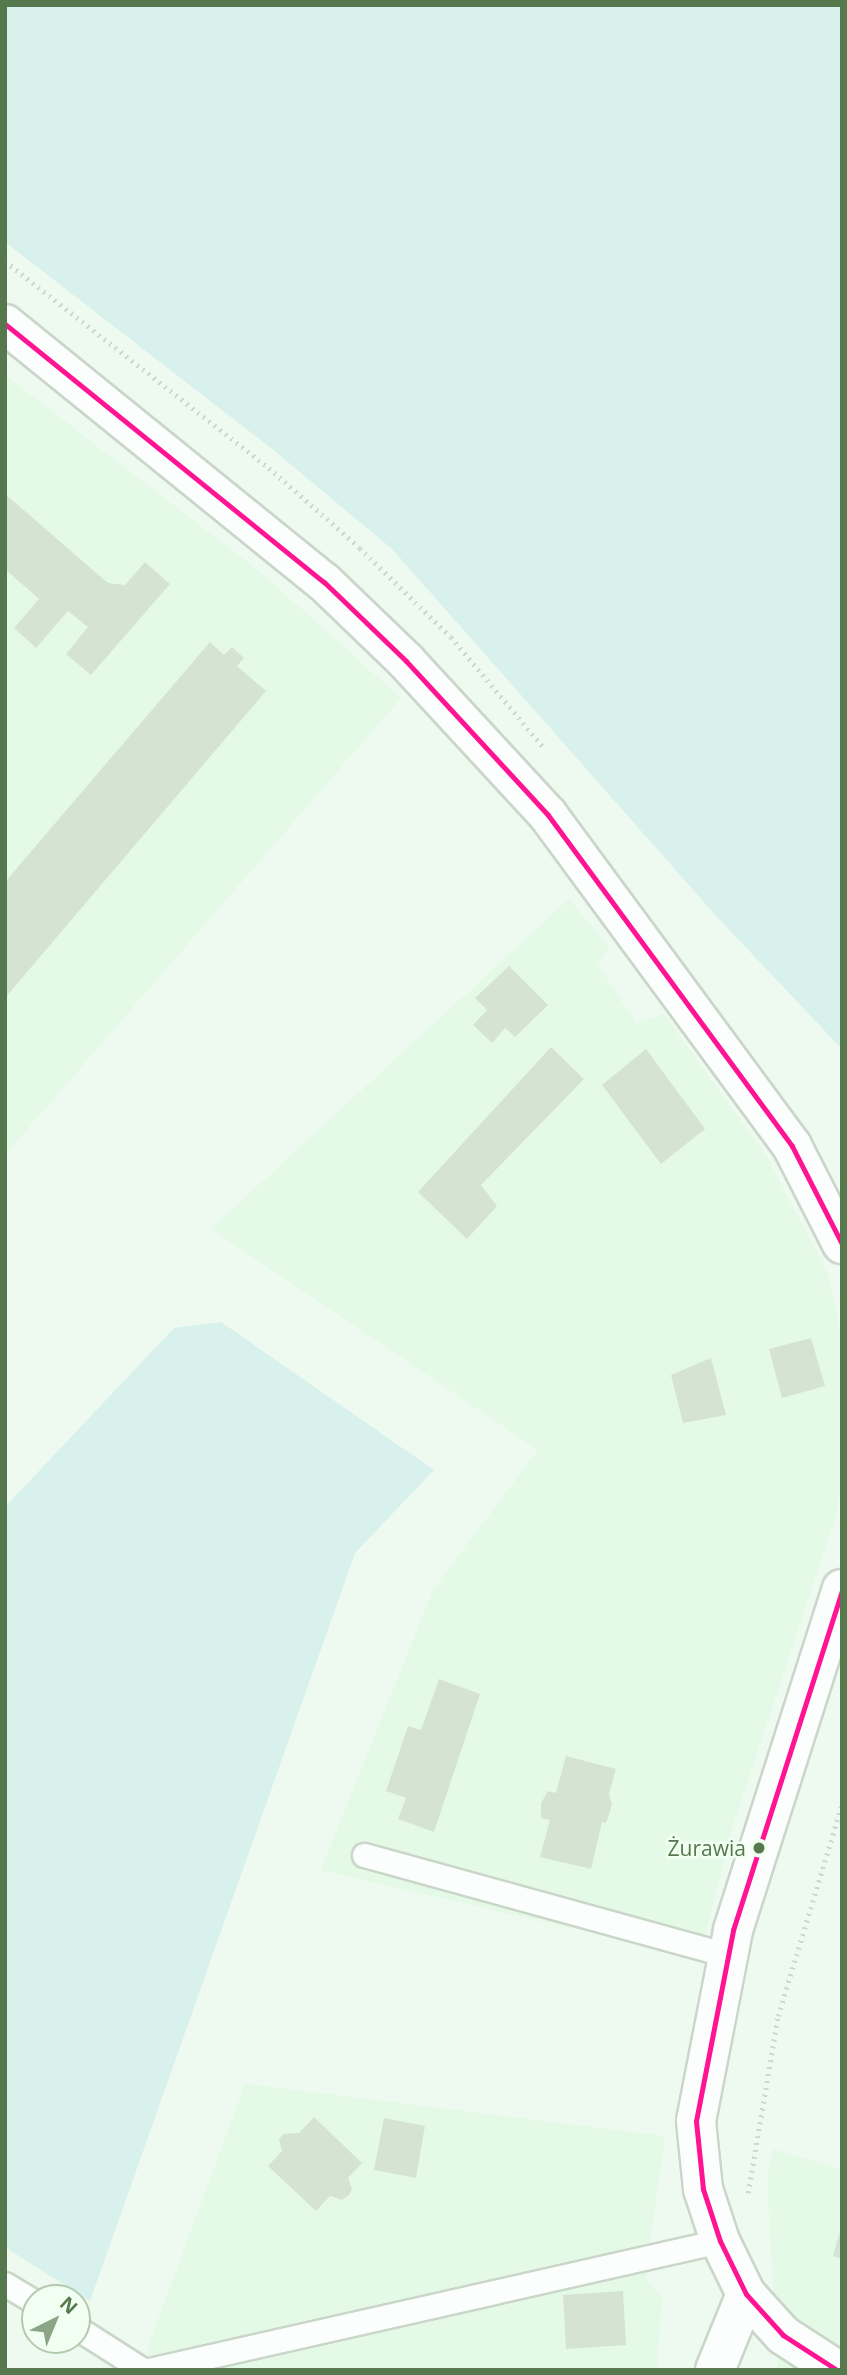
<!DOCTYPE html>
<meta charset="utf-8">
<style>
body{margin:0}
#map{position:relative;width:847px;height:2375px;overflow:hidden;background:#eef9ef;font-family:"Open Sans",sans-serif}
div>[style]{position:absolute}
.residential>*{inset:0;background:#e5fae6}
.green>*{inset:0;background:#d9f1ed}
.building>*{inset:0;background:#d5e3d3}
.path>*{height:4.5px;margin-top:-2.25px;transform-origin:0;background:repeating-linear-gradient(90deg,#ced9cd 0 2px,transparent 0 7px)}
.roads{filter:drop-shadow(2px 0 #c9d6c8) drop-shadow(-2px 0 #c9d6c8) drop-shadow(0 2px #c9d6c8) drop-shadow(0 -2px #c9d6c8)}
.service>*{height:23px;margin:-11.5px;padding:0 11.5px;transform-origin:11.5px;border-radius:11.5px;background:#fcfefd}
.minor>*{height:38px;margin:-19px;padding:0 19px;transform-origin:19px;border-radius:19px;background:#fcfefd}
.tertiary>*{height:38px;margin:-19px;padding:0 19px;transform-origin:19px;border-radius:19px;background:#fcfefd}
.bus-1>*{height:5px;margin:-2.5px;padding:0 2.5px;transform-origin:2.5px;border-radius:2.5px;background:#ff1493}
.dots>*{width:19px;height:19px;translate:-50% -50%;box-sizing:border-box;border:4px solid #f1fff2;border-radius:50%}
span{translate:-50% -50%;white-space:nowrap;text-align:center;line-height:1.15;-webkit-text-stroke:5px #f1fff2;paint-order:stroke}
.bus-label{font-size:21px;color:#55784c}
.right{translate:-100% -50%;text-align:right}
.frame{position:absolute;inset:0;border:7px solid #55784c;pointer-events:none}
.north{position:absolute;left:21px;top:2284px;width:70px;height:70px;box-sizing:border-box;background:#f1fff2;border:2px solid #b3c9b0;border-radius:50%;rotate:43deg;font-size:19px;font-weight:700;line-height:28px;text-align:center;color:#55784c}
.north::after{content:'';display:block;margin:auto;width:24px;height:32px;background:#8ba585;clip-path:polygon(50% 0,100% 100%,50% 72%,0 100%)}
</style>
<div id="map">
<div class="residential">
<i style="clip-path:polygon(5px 375px,259px 571px,401px 698px,5px 1155px)"></i>
<i style="clip-path:polygon(569px 899px,609px 947px,598px 965px,636px 1023px,664px 1014px,767px 1157px,828px 1274px,842px 1338px,842px 1486px,835px 1519px,733px 1826px,699px 1958px,321px 1870px,434px 1588px,538px 1450px,211px 1229px)"></i>
<i style="clip-path:polygon(245px 2084px,665px 2136px,645px 2278px,662px 2297px,657px 2370px,152px 2370px,147px 2349px)"></i>
<i style="clip-path:polygon(773px 2149px,842px 2169px,842px 2370px,778px 2370px,767px 2181px)"></i>
</div>
<div class="green">
<i style="clip-path:polygon(5px 5px,842px 5px,842px 1049px,718px 918px,392px 549px,271px 448px,5px 242px)"></i>
<i style="clip-path:polygon(221px 1322px,434px 1470px,355px 1553px,90px 2301px,5px 2247px,5px 1507px,174px 1328px)"></i>
</div>
<div class="building">
<i style="clip-path:polygon(5px 494px,108px 583px,125px 585px,145px 562px,170px 584px,91px 675px,66px 654px,88px 627px,68px 611px,36px 648px,14px 628px,39px 599px,5px 569px)"></i>
<i style="clip-path:polygon(210px 642px,224px 655px,232px 647px,244px 658px,237px 666px,266px 691px,5px 998px,5px 882px)"></i>
<i style="clip-path:polygon(509px 966px,548px 1005px,515px 1037px,505px 1028px,492px 1043px,473px 1025px,487px 1010px,475px 998px)"></i>
<i style="clip-path:polygon(551px 1047px,584px 1079px,481px 1185px,497px 1206px,467px 1239px,418px 1192px)"></i>
<i style="clip-path:polygon(646px 1049px,705px 1129px,661px 1164px,602px 1085px)"></i>
<i style="clip-path:polygon(811px 1338px,825px 1386px,782px 1398px,769px 1349px)"></i>
<i style="clip-path:polygon(711px 1358px,726px 1415px,683px 1423px,671px 1375px)"></i>
<i style="clip-path:polygon(439px 1679px,480px 1694px,434px 1832px,398px 1819px,406px 1798px,386px 1791px,408px 1726px,421px 1730px)"></i>
<i style="clip-path:polygon(566px 1756px,616px 1769px,609px 1794px,612px 1805px,606px 1823px,602px 1822px,591px 1869px,540px 1857px,550px 1820px,541px 1818px,541px 1803px,548px 1791px,556px 1793px)"></i>
<i style="clip-path:polygon(314px 2117px,362px 2163px,348px 2178px,352px 2189px,349px 2195px,342px 2200px,330px 2196px,316px 2211px,268px 2166px,282px 2151px,279px 2140px,283px 2134px,299px 2133px)"></i>
<i style="clip-path:polygon(384px 2118px,425px 2126px,416px 2178px,374px 2170px)"></i>
<i style="clip-path:polygon(841px 2228px,842px 2228px,842px 2259px,833px 2256px)"></i>
<i style="clip-path:polygon(623px 2291px,626px 2345px,566px 2349px,563px 2295px)"></i>
</div>
<div class="path">
<i style="left:5px;top:261px;width:335px;rotate:38.1deg"></i>
<i style="left:269px;top:468px;width:121px;rotate:41.3deg"></i>
<i style="left:360px;top:548px;width:127px;rotate:44.4deg"></i>
<i style="left:451px;top:637px;width:146px;rotate:50deg"></i>
<i style="left:748px;top:2193px;width:180px;rotate:-80.4deg"></i>
<i style="left:778px;top:2016px;width:221px;rotate:-73.2deg"></i>
</div>
<div class="roads">
<div class="service">
<i style="left:364px;top:1855px;width:377px;rotate:15.4deg"></i>
<i style="left:5px;top:2284px;width:35px;rotate:31deg"></i>
<i style="left:77px;top:2328px;width:78px;rotate:32.5deg"></i>
<i style="left:149px;top:2370px;width:585px;rotate:-12.73deg"></i>
</div>
<div class="minor">
<i style="left:715px;top:2370px;width:82px;rotate:-67.8deg"></i>
</div>
<div class="tertiary">
<i style="left:5px;top:324px;width:410px;rotate:39deg"></i>
<i style="left:324px;top:582px;width:114px;rotate:43.9deg"></i>
<i style="left:406px;top:661px;width:209px;rotate:47.3deg"></i>
<i style="left:548px;top:815px;width:411px;rotate:53.6deg"></i>
<i style="left:792px;top:1146px;width:110px;rotate:63deg"></i>
<i style="left:837px;top:2370px;width:64px;rotate:-147.1deg"></i>
<i style="left:783px;top:2335px;width:55px;rotate:-132.1deg"></i>
<i style="left:746px;top:2294px;width:59px;rotate:-116.1deg"></i>
<i style="left:720px;top:2241px;width:55px;rotate:-108.1deg"></i>
<i style="left:703px;top:2189px;width:68px;rotate:-95.9deg"></i>
<i style="left:696px;top:2121px;width:195px;rotate:-79deg"></i>
<i style="left:733px;top:1930px;width:358px;rotate:-72.3deg"></i>
</div>
</div>
<div class="bus-1">
<i style="left:5px;top:324px;width:410px;rotate:39deg"></i>
<i style="left:324px;top:582px;width:114px;rotate:43.9deg"></i>
<i style="left:406px;top:661px;width:209px;rotate:47.3deg"></i>
<i style="left:548px;top:815px;width:411px;rotate:53.6deg"></i>
<i style="left:792px;top:1146px;width:110px;rotate:63deg"></i>
<i style="left:837px;top:2370px;width:64px;rotate:-147.1deg"></i>
<i style="left:783px;top:2335px;width:55px;rotate:-132.1deg"></i>
<i style="left:746px;top:2294px;width:59px;rotate:-116.1deg"></i>
<i style="left:720px;top:2241px;width:55px;rotate:-108.1deg"></i>
<i style="left:703px;top:2189px;width:68px;rotate:-95.9deg"></i>
<i style="left:696px;top:2121px;width:195px;rotate:-79deg"></i>
<i style="left:733px;top:1930px;width:357px;rotate:-72.2deg"></i>
</div>
<div class="dots">
<i style="left:759px;top:1848px;background:#55784c"></i>
</div>
<div class="bus-label">
<span class="right" style="left:746px;top:1848px">Żurawia</span>
</div>
<div class="frame"></div>
<div class="north">N</div>
</div>
